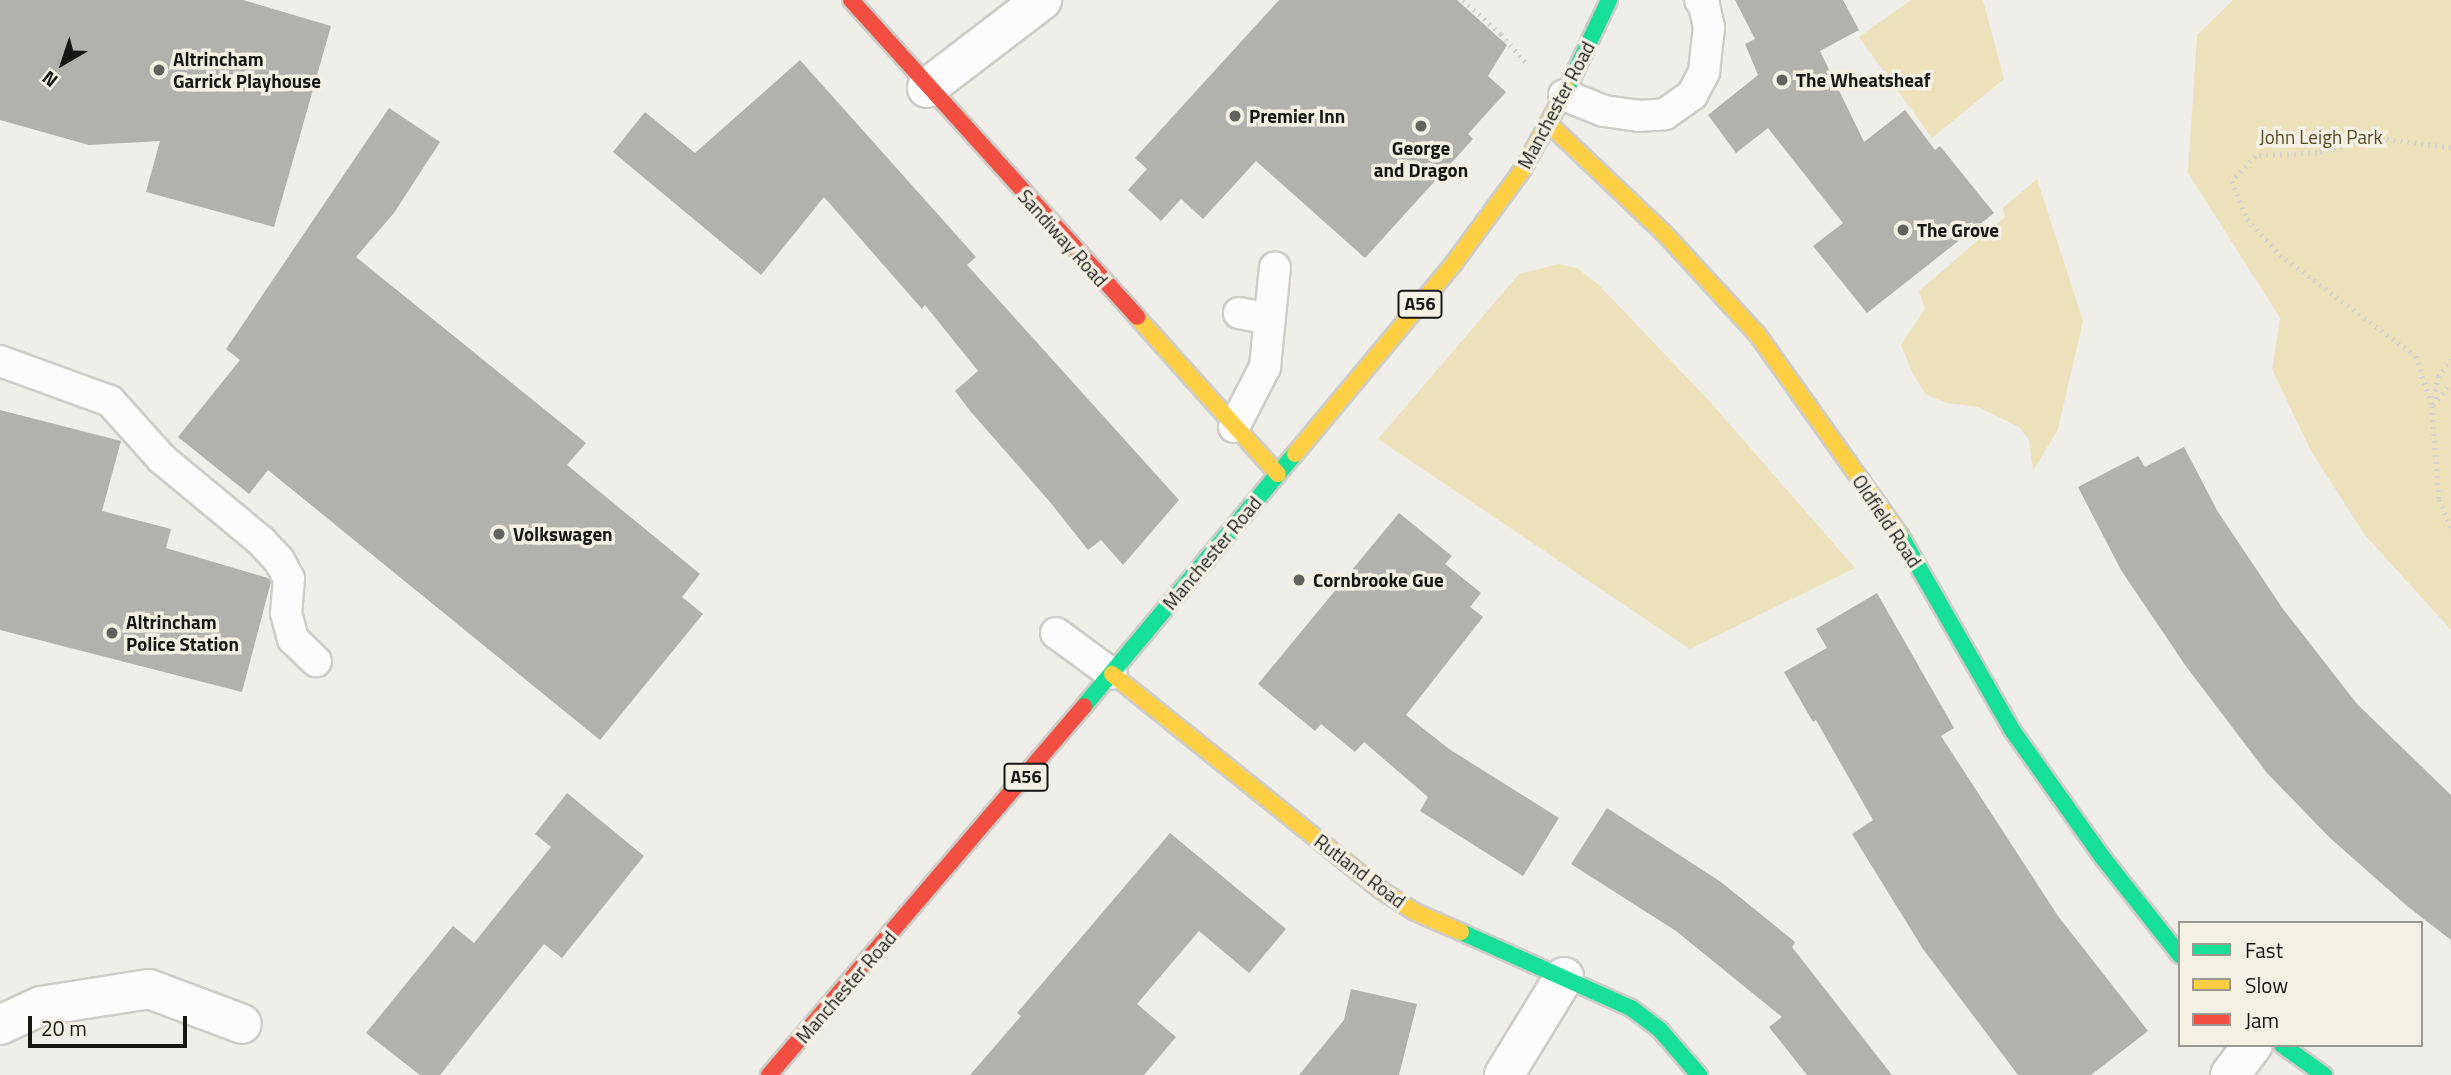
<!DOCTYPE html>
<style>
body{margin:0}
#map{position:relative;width:2451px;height:1075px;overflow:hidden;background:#f0eee8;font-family:"Titillium Web",sans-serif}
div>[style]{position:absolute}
.green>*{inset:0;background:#ede1bb}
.building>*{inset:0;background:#b2b1ac}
.path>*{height:4.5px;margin-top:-2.25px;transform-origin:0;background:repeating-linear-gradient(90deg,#d2d1cf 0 2px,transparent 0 7px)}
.roads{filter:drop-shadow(2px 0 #ceccc7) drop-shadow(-2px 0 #ceccc7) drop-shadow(0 2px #ceccc7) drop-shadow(0 -2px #ceccc7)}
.lane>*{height:30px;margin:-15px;padding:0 15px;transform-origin:15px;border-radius:15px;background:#fdfcfc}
.street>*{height:38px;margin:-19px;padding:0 19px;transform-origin:19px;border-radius:19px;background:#fdfcfc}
.fast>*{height:16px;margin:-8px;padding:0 8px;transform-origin:8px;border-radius:8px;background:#16e098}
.slow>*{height:16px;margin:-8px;padding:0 8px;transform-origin:8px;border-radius:8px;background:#ffcf43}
.jam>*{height:16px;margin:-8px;padding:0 8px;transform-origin:8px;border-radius:8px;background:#f24e42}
.dots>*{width:19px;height:19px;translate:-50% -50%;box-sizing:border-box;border:4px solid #f4f0e4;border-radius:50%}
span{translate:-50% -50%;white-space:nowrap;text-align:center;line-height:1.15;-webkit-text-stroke:7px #f4f0e4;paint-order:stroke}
.shield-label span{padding:2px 5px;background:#f4f0e4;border:2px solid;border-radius:5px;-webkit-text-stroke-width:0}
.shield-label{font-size:18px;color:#171612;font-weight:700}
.poi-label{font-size:19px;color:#171612;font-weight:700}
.left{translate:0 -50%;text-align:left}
.street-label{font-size:19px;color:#171612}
.park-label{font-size:19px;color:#574b24}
.legend{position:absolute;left:2178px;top:921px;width:245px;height:126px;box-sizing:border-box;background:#f4f0e4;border:2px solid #9c9990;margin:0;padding:9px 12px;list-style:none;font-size:21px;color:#171612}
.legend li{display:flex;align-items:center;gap:14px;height:35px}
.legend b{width:35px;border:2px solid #9c9990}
.north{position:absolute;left:28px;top:28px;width:70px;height:70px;-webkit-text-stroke:5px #f4f0e4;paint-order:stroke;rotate:219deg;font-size:19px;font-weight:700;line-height:28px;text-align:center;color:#171612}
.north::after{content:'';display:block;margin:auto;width:24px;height:32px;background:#171612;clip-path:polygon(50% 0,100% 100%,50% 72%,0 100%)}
.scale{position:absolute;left:28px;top:1016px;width:159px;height:32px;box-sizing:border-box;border:4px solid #171612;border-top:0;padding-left:9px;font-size:21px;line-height:24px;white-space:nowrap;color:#171612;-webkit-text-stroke:5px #f4f0e4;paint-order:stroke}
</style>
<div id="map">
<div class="green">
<i style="clip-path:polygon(1911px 0,1983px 0,2004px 79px,1932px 138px,1859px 37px)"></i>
<i style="clip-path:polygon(2233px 0,2451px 0,2451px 630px,2365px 535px,2312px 453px,2272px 369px,2280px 318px,2188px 173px,2197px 35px)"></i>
<i style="clip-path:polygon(2037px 179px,2083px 321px,2058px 429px,2033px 471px,2029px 440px,2019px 427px,1978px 407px,1947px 403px,1926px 395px,1913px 374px,1901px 345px,1925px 309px,1919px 291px,2005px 217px,2003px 208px)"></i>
<i style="clip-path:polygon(1558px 264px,1577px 268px,1598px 284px,1712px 404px,1855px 568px,1690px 649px,1378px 439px,1519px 274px)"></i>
</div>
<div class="building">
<i style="clip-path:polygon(0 0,243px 0,331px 26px,274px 227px,146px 192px,160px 141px,89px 145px,0 120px)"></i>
<i style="clip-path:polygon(1279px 0,1457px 0,1507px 45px,1488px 76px,1506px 92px,1468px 134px,1473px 139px,1365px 258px,1256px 161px,1203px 219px,1181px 199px,1161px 221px,1128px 190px,1147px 169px,1135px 158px)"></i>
<i style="clip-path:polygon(1735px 0,1843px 0,1859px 30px,1820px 51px,1864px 142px,1905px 110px,1935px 150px,1940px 146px,1994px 213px,1867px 313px,1813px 246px,1843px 223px,1768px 128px,1736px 153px,1708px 115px,1758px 75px,1745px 44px,1755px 39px)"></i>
<i style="clip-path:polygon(800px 60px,976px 257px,967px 265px,1179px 500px,1123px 565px,1101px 540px,1088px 550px,1050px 502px,971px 412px,955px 391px,978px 371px,925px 305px,922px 309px,824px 197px,761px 275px,613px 152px,645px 112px,695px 153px)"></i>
<i style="clip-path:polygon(389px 108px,440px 142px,394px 213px,356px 257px,586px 443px,567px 465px,700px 574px,682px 597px,703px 614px,600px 740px,268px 470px,249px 494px,178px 437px,240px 360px,226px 349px)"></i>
<i style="clip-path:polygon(0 410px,121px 441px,102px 511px,171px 529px,166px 548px,268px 578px,271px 582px,242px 692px,0 630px)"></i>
<i style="clip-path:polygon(2184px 447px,2218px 512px,2283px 609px,2357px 704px,2451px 795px,2451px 940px,2407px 906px,2329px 837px,2267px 773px,2185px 665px,2121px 570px,2078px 487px,2138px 456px,2145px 467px)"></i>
<i style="clip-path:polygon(1399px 513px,1452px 556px,1445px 564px,1481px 593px,1470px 607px,1483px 617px,1406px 715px,1449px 749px,1559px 818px,1523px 876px,1420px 811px,1428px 797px,1364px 742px,1355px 752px,1321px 724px,1315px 731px,1258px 684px)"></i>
<i style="clip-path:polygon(1877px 593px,1954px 728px,1941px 736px,2058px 916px,2148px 1031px,2091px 1075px,2018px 1075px,1923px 949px,1852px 834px,1873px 820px,1816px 720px,1813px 722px,1784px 672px,1827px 648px,1816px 629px)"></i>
<i style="clip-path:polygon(567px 793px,644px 856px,562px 958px,544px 944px,440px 1075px,420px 1075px,366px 1033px,453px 926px,474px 943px,551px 847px,535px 834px)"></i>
<i style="clip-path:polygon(1607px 808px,1721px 882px,1795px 942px,1792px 947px,1892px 1075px,1807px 1075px,1769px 1027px,1782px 1017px,1676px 931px,1571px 864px)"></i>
<i style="clip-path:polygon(1170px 833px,1286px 929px,1249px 973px,1199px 931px,1137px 1004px,1176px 1037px,1144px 1075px,970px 1075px,1021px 1016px,1017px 1013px)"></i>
<i style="clip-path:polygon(1351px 989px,1417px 1004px,1399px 1075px,1299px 1075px,1344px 1020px)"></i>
</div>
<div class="path">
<i style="left:1463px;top:0;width:51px;rotate:41.8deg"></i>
<i style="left:1501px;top:34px;width:38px;rotate:49deg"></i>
<i style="left:2451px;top:148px;width:76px;rotate:-172.4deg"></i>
<i style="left:2376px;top:138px;width:61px;rotate:165.7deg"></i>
<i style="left:2317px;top:153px;width:61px;rotate:177.2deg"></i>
<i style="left:2256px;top:156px;width:35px;rotate:134deg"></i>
<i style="left:2232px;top:181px;width:41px;rotate:68.5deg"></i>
<i style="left:2247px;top:219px;width:49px;rotate:47.5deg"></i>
<i style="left:2280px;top:255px;width:169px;rotate:36.6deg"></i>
<i style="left:2416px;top:356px;width:52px;rotate:72.3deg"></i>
<i style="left:2432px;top:406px;width:94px;rotate:85.7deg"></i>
<i style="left:2439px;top:500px;width:30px;rotate:67deg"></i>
<i style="left:2432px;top:405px;width:29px;rotate:-78deg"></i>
<i style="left:2438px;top:377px;width:22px;rotate:-54deg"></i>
<i style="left:2433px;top:405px;width:28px;rotate:-51deg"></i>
</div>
<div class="roads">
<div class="lane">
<i style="left:1564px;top:95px;width:43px;rotate:21.8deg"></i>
<i style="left:1604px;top:111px;width:35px;rotate:8deg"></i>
<i style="left:1639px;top:116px;width:26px;rotate:-4deg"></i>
<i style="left:1665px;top:114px;width:33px;rotate:-35deg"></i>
<i style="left:1692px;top:95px;width:26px;rotate:-62deg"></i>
<i style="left:1704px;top:72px;width:45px;rotate:-83.7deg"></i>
<i style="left:1709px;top:27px;width:23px;rotate:-103deg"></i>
<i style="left:1704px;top:5px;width:6px;rotate:-129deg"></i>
<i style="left:1239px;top:313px;width:31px;rotate:11deg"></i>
<i style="left:0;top:361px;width:117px;rotate:20deg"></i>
<i style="left:110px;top:401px;width:78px;rotate:48.1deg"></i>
<i style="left:162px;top:459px;width:129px;rotate:39.6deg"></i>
<i style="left:261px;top:541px;width:26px;rotate:47deg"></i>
<i style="left:279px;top:560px;width:21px;rotate:62deg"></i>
<i style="left:289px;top:579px;width:34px;rotate:95deg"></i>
<i style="left:286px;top:613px;width:27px;rotate:75deg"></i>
<i style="left:293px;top:639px;width:32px;rotate:44deg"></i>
<i style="left:1234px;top:427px;width:68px;rotate:-62.7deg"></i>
<i style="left:1265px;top:367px;width:100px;rotate:-84.3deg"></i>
<i style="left:1056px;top:633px;width:69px;rotate:36.2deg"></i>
</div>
<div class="street">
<i style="left:927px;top:88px;width:145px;rotate:-37.4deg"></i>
<i style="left:0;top:1025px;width:45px;rotate:-24.9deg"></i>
<i style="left:41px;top:1006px;width:109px;rotate:-8.9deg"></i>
<i style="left:149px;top:989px;width:99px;rotate:20.6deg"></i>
<i style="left:1504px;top:1075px;width:115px;rotate:-58.5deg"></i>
<i style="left:2230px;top:1075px;width:38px;rotate:-53deg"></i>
</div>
<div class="fast">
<i style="left:1567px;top:89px;width:98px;rotate:-64.7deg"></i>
<i style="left:1900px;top:535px;width:225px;rotate:60.1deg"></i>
<i style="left:2012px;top:730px;width:157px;rotate:54.6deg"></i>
<i style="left:2103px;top:858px;width:124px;rotate:51.6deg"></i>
<i style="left:1084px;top:706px;width:329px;rotate:-50.1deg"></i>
<i style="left:1461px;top:932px;width:186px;rotate:24.1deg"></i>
<i style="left:1631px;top:1008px;width:36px;rotate:37deg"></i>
<i style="left:1660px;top:1030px;width:60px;rotate:49.1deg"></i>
<i style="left:2282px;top:1045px;width:52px;rotate:35.5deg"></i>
</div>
<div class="slow">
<i style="left:1549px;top:124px;width:158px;rotate:43.5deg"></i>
<i style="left:1664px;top:233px;width:137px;rotate:47.4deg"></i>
<i style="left:1757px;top:334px;width:247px;rotate:54.6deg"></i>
<i style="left:1137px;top:317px;width:211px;rotate:48.1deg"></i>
<i style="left:1295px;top:454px;width:249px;rotate:-50.2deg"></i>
<i style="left:1454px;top:263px;width:117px;rotate:-53.7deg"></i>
<i style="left:1523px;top:169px;width:91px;rotate:-61.2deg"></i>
<i style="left:1112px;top:674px;width:345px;rotate:38.8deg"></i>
<i style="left:1381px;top:890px;width:40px;rotate:32.9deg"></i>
<i style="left:1415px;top:912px;width:50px;rotate:23.5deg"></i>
</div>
<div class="jam">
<i style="left:851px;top:0;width:427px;rotate:47.9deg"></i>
<i style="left:769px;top:1075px;width:485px;rotate:-49.5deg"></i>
</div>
</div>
<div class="dots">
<i style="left:159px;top:70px;background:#63625d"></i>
<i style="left:1782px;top:80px;background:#63625d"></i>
<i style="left:1235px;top:116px;background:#63625d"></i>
<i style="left:1421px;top:126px;background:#63625d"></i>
<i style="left:1903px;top:230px;background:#63625d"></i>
<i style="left:499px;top:534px;background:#63625d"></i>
<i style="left:1299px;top:580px;background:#63625d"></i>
<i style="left:112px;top:633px;background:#63625d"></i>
</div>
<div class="shield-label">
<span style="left:1420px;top:304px">A56</span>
<span style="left:1026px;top:777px">A56</span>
</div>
<div class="poi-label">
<span class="left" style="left:173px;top:70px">Altrincham<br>Garrick Playhouse</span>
<span class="left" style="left:1796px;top:80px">The Wheatsheaf</span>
<span class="left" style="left:1249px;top:116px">Premier Inn</span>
<span style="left:1421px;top:159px">George<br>and Dragon</span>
<span class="left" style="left:1917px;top:230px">The Grove</span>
<span class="left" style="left:513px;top:534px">Volkswagen</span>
<span class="left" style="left:1313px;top:580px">Cornbrooke Gue</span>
<span class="left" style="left:126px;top:633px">Altrincham<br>Police Station</span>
</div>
<div class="street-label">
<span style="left:1556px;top:105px;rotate:-62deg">Manchester Road</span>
<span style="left:1063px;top:238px;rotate:48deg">Sandiway Road</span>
<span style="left:1887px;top:521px;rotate:56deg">Oldfield Road</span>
<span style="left:1212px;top:553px;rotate:-50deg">Manchester Road</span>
<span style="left:1360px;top:871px;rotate:37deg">Rutland Road</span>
<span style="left:846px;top:987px;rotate:-49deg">Manchester Road</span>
</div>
<div class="park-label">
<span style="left:2321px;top:137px">John Leigh Park</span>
</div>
<ul class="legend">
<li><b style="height:9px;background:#16e098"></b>Fast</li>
<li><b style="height:9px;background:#ffcf43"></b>Slow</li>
<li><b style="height:9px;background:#f24e42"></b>Jam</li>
</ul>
<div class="north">N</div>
<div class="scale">20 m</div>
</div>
